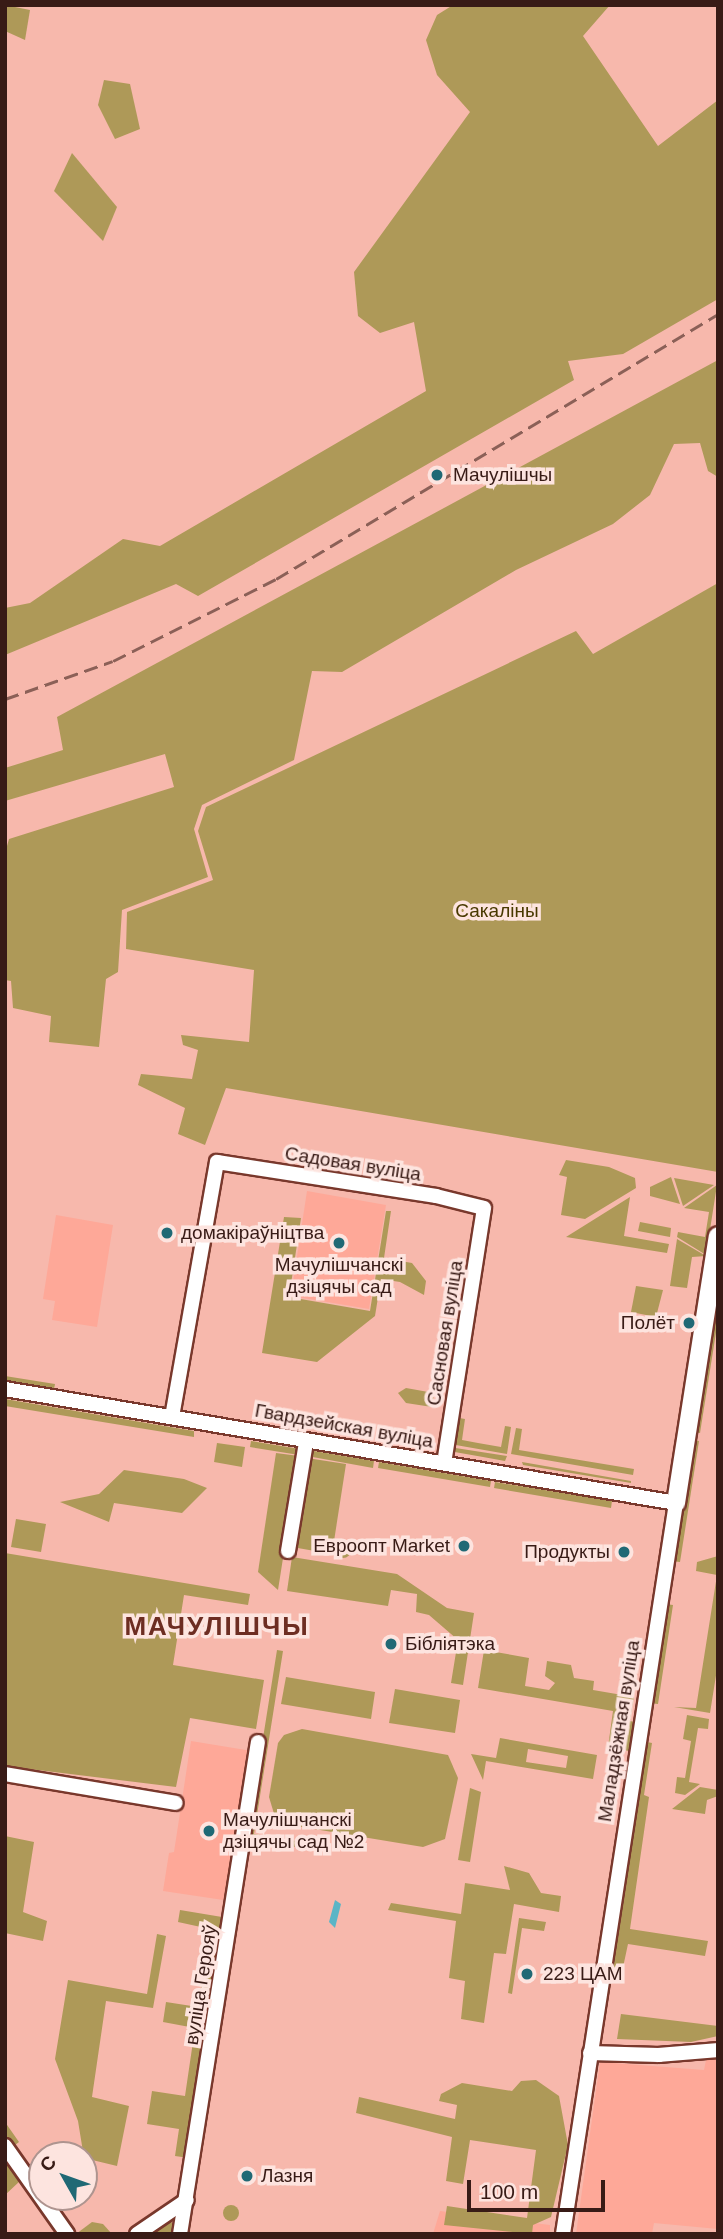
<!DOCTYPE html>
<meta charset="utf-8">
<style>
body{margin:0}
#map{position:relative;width:723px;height:2239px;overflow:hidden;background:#f7b8ac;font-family:Arial,sans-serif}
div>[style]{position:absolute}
.built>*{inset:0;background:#fea898}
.green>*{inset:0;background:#ae9958}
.round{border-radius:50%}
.water>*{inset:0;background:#59b5c6}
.roads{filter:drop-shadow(2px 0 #79382c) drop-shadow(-2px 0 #79382c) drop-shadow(0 2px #79382c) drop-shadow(0 -2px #79382c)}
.minor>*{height:14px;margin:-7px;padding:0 7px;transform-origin:7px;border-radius:7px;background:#fff}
.major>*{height:18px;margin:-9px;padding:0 9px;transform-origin:9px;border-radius:9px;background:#fff}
.rail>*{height:2.5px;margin-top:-1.25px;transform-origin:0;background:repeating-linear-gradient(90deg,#8b6057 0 14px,transparent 0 21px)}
.dots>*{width:19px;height:19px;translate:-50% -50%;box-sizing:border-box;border:4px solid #fde4df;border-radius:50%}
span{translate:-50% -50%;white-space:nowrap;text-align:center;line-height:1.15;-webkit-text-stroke:7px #fde4df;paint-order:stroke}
.poi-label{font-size:19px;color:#381b16}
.left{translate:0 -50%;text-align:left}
.right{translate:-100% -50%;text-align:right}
.park-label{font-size:19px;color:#483900}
.street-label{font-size:19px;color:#381b16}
.district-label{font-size:26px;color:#6d2d22;font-weight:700;letter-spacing:2px}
.frame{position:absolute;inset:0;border:7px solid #381b16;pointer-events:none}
.north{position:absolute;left:28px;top:2141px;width:70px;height:70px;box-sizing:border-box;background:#fde4df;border:2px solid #ae948f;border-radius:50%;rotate:310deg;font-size:19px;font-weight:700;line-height:28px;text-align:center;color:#381b16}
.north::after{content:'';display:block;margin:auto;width:24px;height:32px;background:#206975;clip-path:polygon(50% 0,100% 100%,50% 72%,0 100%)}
.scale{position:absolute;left:467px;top:2180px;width:138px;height:32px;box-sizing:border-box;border:4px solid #381b16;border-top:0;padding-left:9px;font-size:21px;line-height:24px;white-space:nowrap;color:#381b16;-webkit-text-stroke:5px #fde4df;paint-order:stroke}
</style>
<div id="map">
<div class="built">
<i style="clip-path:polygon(307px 1191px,386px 1205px,369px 1309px,291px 1296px)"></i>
<i style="clip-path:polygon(56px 1215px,113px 1225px,97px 1327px,52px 1320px,55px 1301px,43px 1299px)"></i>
<i style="clip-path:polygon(191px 1741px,252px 1751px,230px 1901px,163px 1891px,169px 1853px,174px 1852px)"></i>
<i style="clip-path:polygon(707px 2055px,718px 2055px,718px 2229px,654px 2223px,652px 2234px,576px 2234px,600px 2062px,704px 2070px)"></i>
<i style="clip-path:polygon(440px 2211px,550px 2225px,550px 2234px,433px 2234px)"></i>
</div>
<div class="green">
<i style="clip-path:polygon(5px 5px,30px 10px,25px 40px,5px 31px)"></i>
<i style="clip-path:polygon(453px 5px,610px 5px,583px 36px,658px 146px,718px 100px,718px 299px,623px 354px,568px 361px,574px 380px,198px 596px,176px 584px,5px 655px,5px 608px,30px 603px,123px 539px,160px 546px,426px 391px,414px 322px,380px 333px,358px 316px,354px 272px,470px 112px,437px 75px,426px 40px,437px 15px)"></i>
<i style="clip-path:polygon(104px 80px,130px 84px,140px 129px,115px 139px,98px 105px)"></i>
<i style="clip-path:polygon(72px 153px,117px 207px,103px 241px,54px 191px)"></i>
<i style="clip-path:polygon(718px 360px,718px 477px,708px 471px,700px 443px,674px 444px,650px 495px,613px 524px,516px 570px,342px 672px,312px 671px,294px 760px,202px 805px,194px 829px,208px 877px,122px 910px,118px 972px,106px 979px,99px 1047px,49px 1042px,51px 1016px,13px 1008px,11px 981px,5px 980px,5px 853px,9px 839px,174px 787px,165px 754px,5px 801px,5px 768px,63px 750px,57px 717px)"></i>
<i style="clip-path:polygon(718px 583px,718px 1172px,226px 1088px,205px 1145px,178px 1134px,185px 1108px,138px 1085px,141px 1074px,192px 1079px,198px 1050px,183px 1045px,181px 1035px,249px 1042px,254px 970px,126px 949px,127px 912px,213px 880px,198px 831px,206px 807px,576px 631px,593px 654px)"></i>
<i style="clip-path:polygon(566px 1160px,609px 1167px,635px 1178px,636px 1188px,585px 1219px,561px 1215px,567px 1177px,559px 1175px)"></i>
<i style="clip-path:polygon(671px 1177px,680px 1204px,650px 1196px,650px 1187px)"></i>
<i style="clip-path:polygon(674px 1178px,714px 1185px,683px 1206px)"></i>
<i style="clip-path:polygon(717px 1185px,706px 1255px,677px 1237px,678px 1232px,705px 1237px,709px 1212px,684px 1208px)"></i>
<i style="clip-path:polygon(630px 1197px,624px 1236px,669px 1244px,667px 1253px,566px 1237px)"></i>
<i style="clip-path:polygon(386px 1211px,391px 1211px,384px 1258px,412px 1263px,426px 1281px,424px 1295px,400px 1282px,381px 1279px,375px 1316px,317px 1362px,262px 1353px,284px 1217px,301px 1218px,289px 1297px,370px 1311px)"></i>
<i style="clip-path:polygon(640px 1222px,671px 1228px,670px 1237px,638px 1231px)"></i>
<i style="clip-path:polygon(677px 1239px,706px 1256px,692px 1257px,687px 1288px,670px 1286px)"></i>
<i style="clip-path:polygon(636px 1286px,663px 1290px,656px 1317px,631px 1312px)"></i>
<i style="clip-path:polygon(718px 1290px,718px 1320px,700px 1433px,690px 1431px)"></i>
<i style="clip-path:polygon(5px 1376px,55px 1384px,54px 1389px,5px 1380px)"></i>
<i style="clip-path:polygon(406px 1388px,434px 1393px,432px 1407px,406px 1403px,398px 1393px)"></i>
<i style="clip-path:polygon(5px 1399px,194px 1431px,194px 1437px,5px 1406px)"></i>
<i style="clip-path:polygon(454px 1417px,465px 1419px,462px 1440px,478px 1443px,501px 1447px,505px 1426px,511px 1427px,507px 1454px,450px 1444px)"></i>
<i style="clip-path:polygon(516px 1428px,522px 1429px,519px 1450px,634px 1469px,633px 1475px,511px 1454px)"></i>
<i style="clip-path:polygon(689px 1439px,699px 1441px,680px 1562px,670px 1561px)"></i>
<i style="clip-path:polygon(251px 1441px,300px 1449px,299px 1455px,250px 1447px)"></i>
<i style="clip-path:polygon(217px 1443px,245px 1447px,242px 1467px,214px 1462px)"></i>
<i style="clip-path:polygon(449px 1447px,507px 1456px,505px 1461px,483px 1457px,449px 1451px)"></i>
<i style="clip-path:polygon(308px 1450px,374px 1461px,373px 1468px,307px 1456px)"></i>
<i style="clip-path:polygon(276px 1453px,299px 1456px,278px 1590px,258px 1572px)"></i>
<i style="clip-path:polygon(307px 1458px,346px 1464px,332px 1554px,292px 1547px)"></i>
<i style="clip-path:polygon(379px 1462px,491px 1481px,490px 1487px,378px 1468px)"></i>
<i style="clip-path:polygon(522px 1462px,631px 1481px,631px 1483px,523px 1465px)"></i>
<i style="clip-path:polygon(124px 1470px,184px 1479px,207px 1488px,182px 1513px,114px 1503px,109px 1522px,60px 1502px,99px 1494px)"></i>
<i style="clip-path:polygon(495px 1482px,612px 1501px,611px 1508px,494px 1488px)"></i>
<i style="clip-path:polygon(16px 1519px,46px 1524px,41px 1552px,11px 1547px)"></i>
<i class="round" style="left:335px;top:1542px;width:16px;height:16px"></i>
<i style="clip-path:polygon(5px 1553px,250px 1594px,248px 1605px,184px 1595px,173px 1665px,264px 1680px,256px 1729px,190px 1718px,176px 1787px,5px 1766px)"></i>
<i style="clip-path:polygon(718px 1556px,718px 1663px,710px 1713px,674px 1707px,696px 1708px,717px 1575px,696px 1571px,697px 1562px)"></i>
<i style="clip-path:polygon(292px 1557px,397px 1574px,447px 1608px,474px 1613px,463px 1685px,451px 1683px,458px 1640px,429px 1615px,416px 1612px,417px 1594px,391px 1590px,388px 1606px,287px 1591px)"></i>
<i style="clip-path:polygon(665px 1604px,673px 1605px,658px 1704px,648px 1703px)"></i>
<i style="clip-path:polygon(277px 1650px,283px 1651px,254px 1834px,297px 1841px,296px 1847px,247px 1839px)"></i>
<i style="clip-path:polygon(484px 1650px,529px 1658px,525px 1686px,549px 1690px,555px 1683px,545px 1676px,547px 1661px,571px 1665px,574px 1678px,594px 1681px,593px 1690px,634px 1697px,630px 1721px,639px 1723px,634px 1752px,608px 1747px,613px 1711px,478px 1688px)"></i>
<i style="clip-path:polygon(286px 1677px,375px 1692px,371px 1719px,281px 1704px)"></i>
<i style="clip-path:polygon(395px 1689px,460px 1700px,455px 1733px,389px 1723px)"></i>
<i style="clip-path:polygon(687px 1715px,709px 1719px,708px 1729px,698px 1728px,689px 1782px,700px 1784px,685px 1795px,675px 1793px,677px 1777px,685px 1778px,691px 1741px,683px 1739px)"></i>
<i style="clip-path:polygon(302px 1729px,448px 1755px,458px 1778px,445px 1839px,423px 1847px,290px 1825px,275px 1817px,269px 1797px,278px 1743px,284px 1735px)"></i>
<i style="clip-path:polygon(evenodd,500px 1738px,597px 1755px,593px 1779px,486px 1761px,483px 1780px,471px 1754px,496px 1758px,500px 1738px,528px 1749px,568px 1756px,566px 1768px,526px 1762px,528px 1749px)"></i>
<i style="clip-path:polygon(642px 1741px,652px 1743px,644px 1795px,649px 1797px,630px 1929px,708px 1941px,705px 1956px,628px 1944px,622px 1972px,606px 1969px)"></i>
<i style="clip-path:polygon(700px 1787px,718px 1790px,718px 1796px,707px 1800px,705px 1814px,672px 1809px)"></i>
<i style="clip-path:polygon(470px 1788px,481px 1792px,470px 1862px,458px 1860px)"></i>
<i style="clip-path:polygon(5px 1836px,34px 1842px,23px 1912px,47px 1921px,43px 1941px,5px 1933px)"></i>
<i style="clip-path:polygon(504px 1866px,529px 1873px,541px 1893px,561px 1896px,559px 1912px,514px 1904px,506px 1954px,494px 1953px,484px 2023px,461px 2019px,465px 1981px,449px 1978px,456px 1921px,388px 1910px,391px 1903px,461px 1914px,465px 1883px,510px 1890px)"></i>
<i style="clip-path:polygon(180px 1910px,228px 1918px,189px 2158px,175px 2156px,179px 2129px,147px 2124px,152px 2091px,185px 2096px,195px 2028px,163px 2022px,166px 2002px,198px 2007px,210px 1929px,178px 1922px)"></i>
<i style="clip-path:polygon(519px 1918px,546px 1922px,544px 1931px,522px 1928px,512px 1994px,508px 1993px)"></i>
<i style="clip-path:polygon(157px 1934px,166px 1936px,153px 2008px,106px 2001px,92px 2097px,129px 2106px,117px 2166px,84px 2158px,78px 2121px,55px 2059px,68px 1980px,147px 1994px)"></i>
<i style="clip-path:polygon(621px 2014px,718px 2026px,718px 2036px,691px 2042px,617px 2039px)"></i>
<i style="clip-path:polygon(536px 2080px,559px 2096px,568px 2145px,551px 2217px,533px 2225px,532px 2234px,444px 2225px,447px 2206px,527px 2218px,536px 2150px,470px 2140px,463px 2184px,446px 2181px,452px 2137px,356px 2113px,359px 2097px,455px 2119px,457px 2105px,439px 2101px,441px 2094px,462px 2083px,512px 2091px,521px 2081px)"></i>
<i style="clip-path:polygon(5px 2122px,19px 2142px,6px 2152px,20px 2181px,5px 2195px)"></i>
<i class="round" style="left:223px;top:2205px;width:16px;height:16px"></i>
<i style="clip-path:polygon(170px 2218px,176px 2234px,148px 2234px)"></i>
<i style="clip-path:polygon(92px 2222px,103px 2224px,112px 2234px,76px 2234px)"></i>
</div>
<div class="water">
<i style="clip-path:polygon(335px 1900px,341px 1904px,335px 1928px,329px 1922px)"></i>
</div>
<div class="roads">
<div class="minor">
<i style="left:5px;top:1389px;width:681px;rotate:9.64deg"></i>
<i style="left:676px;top:1503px;width:740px;rotate:98.79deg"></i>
<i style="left:172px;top:1417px;width:259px;rotate:-80deg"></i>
<i style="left:217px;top:1162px;width:222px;rotate:8.8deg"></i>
<i style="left:436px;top:1196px;width:49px;rotate:14deg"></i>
<i style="left:484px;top:1208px;width:258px;rotate:98.9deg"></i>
<i style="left:288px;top:1551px;width:110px;rotate:-80.6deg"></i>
<i style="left:5px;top:1774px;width:173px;rotate:9.6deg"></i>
<i style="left:590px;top:2053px;width:69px;rotate:1.7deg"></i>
<i style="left:659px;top:2055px;width:59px;rotate:-4.8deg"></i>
<i style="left:5px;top:2146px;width:108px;rotate:54.8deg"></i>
<i style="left:137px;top:2234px;width:60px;rotate:-34.2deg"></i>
<i style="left:180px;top:2234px;width:498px;rotate:-81deg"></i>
</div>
<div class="major">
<i style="left:676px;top:1503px;width:270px;rotate:-81.1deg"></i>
</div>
</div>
<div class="rail">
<i style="left:5px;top:699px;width:114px;rotate:-19.4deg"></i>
<i style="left:113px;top:661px;width:182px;rotate:-26.7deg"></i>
<i style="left:276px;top:579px;width:515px;rotate:-30.94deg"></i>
</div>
<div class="dots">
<i style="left:437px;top:475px;background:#206975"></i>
<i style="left:167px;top:1233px;background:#206975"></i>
<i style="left:339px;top:1243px;background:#206975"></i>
<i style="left:689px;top:1323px;background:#206975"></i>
<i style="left:464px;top:1546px;background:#206975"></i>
<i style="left:624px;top:1552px;background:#206975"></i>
<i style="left:391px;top:1644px;background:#206975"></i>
<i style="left:209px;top:1831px;background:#206975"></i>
<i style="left:527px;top:1974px;background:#206975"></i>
<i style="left:247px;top:2176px;background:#206975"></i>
</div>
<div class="poi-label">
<span class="left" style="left:453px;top:475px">Мачулішчы</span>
<span class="left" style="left:181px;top:1233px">домакіраўніцтва</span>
<span style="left:339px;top:1276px">Мачулішчанскі<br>дзіцячы сад</span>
<span class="right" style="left:675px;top:1323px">Полёт</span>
<span class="right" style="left:450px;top:1546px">Евроопт Market</span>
<span class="right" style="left:610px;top:1552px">Продукты</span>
<span class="left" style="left:405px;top:1644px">Бібліятэка</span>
<span class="left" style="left:223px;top:1831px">Мачулішчанскі<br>дзіцячы сад №2</span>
<span class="left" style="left:543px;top:1974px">223 ЦAM</span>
<span class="left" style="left:261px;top:2176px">Лазня</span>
</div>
<div class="park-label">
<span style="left:497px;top:911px">Сакаліны</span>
</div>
<div class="street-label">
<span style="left:353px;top:1164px;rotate:9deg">Садовая вуліца</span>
<span style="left:445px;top:1333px;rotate:-81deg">Сасновая вуліца</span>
<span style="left:344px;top:1426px;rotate:10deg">Гвардзейская вуліца</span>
<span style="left:619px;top:1731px;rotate:-81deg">Маладзёжная вуліца</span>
<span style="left:201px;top:1985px;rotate:-81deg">вуліца Герояў</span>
</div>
<div class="district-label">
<span style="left:217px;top:1627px">МАЧУЛІШЧЫ</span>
</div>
<div class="frame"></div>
<div class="north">С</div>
<div class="scale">100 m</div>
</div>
